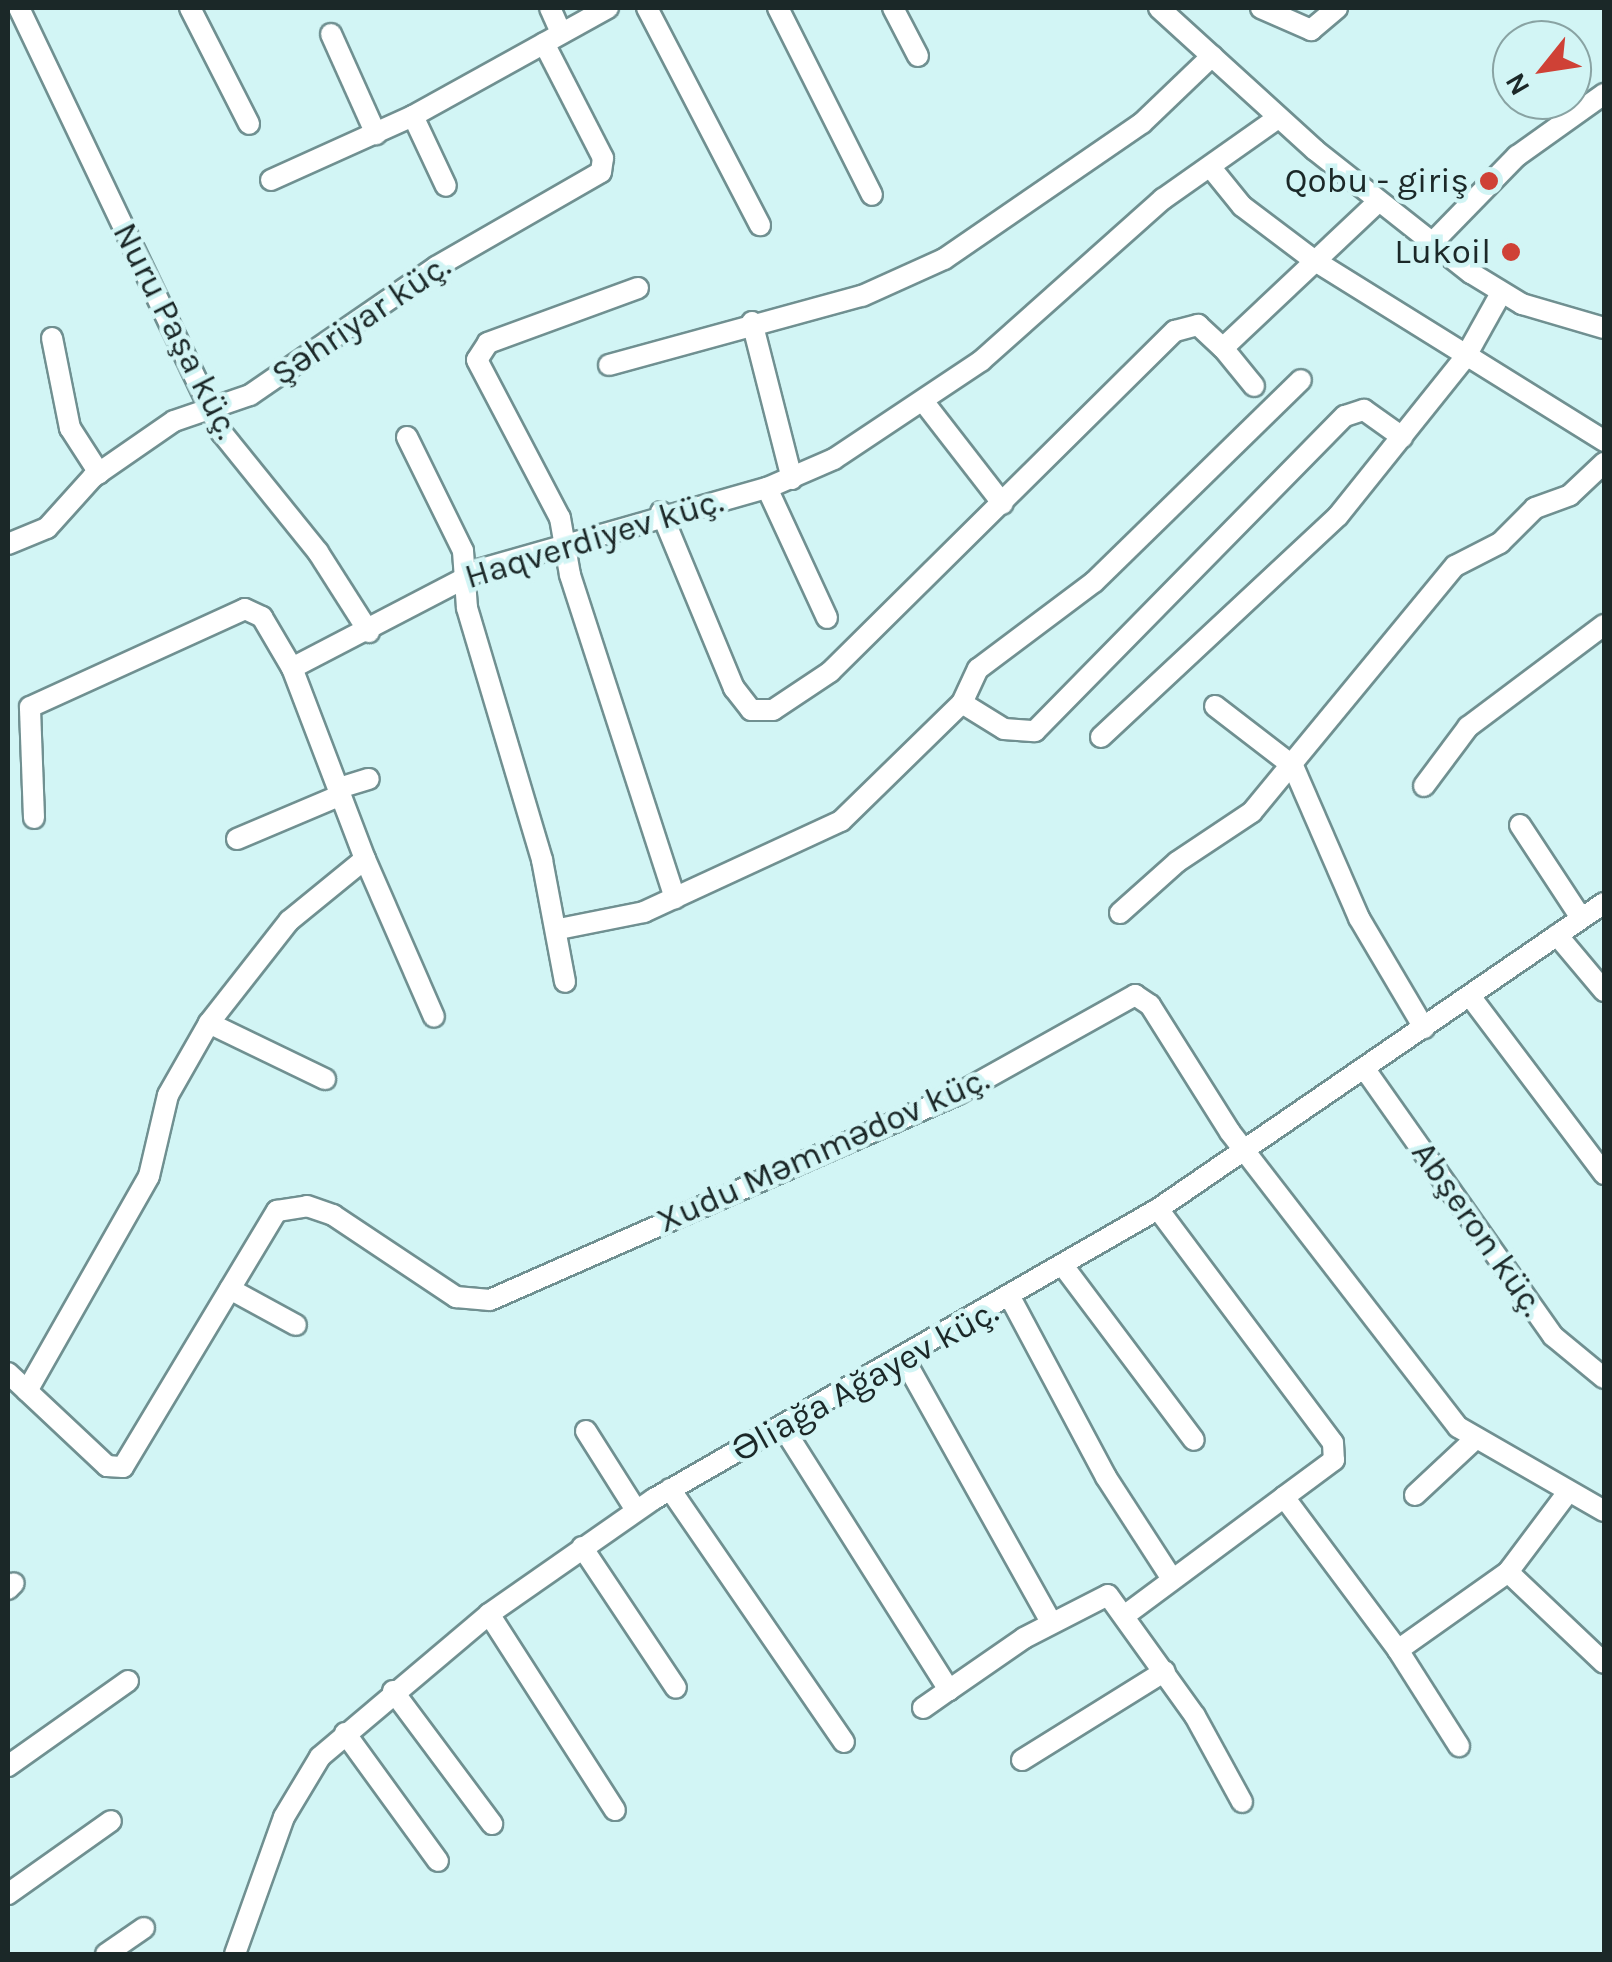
<!DOCTYPE html>
<meta charset="utf-8">
<style>
body{margin:0}
#map{position:relative;width:1612px;height:1962px;overflow:hidden;background:#d2f5f5;font-family:Karla,sans-serif}
div>[style]{position:absolute}
.roads{filter:drop-shadow(2px 0 #709091) drop-shadow(-2px 0 #709091) drop-shadow(0 2px #709091) drop-shadow(0 -2px #709091)}
.minor>*{height:20px;margin:-10px;padding:0 10px;transform-origin:10px;border-radius:10px;background:#fff}
.dots>*{width:28px;height:28px;translate:-50% -50%;box-sizing:border-box;border:5px solid #d2f5f5;border-radius:50%}
span{translate:-50% -50%;white-space:nowrap;text-align:center;line-height:1.15;-webkit-text-stroke:9px #d2f5f5;paint-order:stroke}
.poi-label{font-size:35px;color:#1b2828}
.right{translate:-100% -50%;text-align:right}
.street-label{font-size:35px;color:#1b2828}
.frame{position:absolute;inset:0;border:10px solid #1b2828;pointer-events:none}
.north{position:absolute;left:1492px;top:20px;width:100px;height:100px;box-sizing:border-box;background:#d2f5f5;border:2px solid #89a3a3;border-radius:50%;rotate:240deg;font-size:28px;font-weight:700;line-height:40px;text-align:center;color:#1b2828}
.north::after{content:'';display:block;margin:auto;width:35px;height:45px;background:#cf4136;clip-path:polygon(50% 0,100% 100%,50% 72%,0 100%)}
</style>
<div id="map">
<div class="roads">
<div class="minor">
<i style="left:19px;top:8px;width:471px;rotate:64.5deg"></i>
<i style="left:222px;top:433px;width:153px;rotate:51.1deg"></i>
<i style="left:318px;top:552px;width:95px;rotate:57.5deg"></i>
<i style="left:190px;top:8px;width:130px;rotate:63deg"></i>
<i style="left:550px;top:8px;width:27px;rotate:66deg"></i>
<i style="left:647px;top:8px;width:245px;rotate:62.5deg"></i>
<i style="left:778px;top:8px;width:209px;rotate:63.3deg"></i>
<i style="left:893px;top:8px;width:54px;rotate:62.5deg"></i>
<i style="left:1159px;top:8px;width:211px;rotate:42.3deg"></i>
<i style="left:1315px;top:150px;width:199px;rotate:38.3deg"></i>
<i style="left:1471px;top:273px;width:60px;rotate:31.3deg"></i>
<i style="left:1522px;top:304px;width:85px;rotate:16.3deg"></i>
<i style="left:1261px;top:8px;width:55px;rotate:23.7deg"></i>
<i style="left:1311px;top:30px;width:34px;rotate:-40deg"></i>
<i style="left:331px;top:34px;width:110px;rotate:65.8deg"></i>
<i style="left:413px;top:116px;width:77px;rotate:64.8deg"></i>
<i style="left:1212px;top:169px;width:48px;rotate:51deg"></i>
<i style="left:1242px;top:206px;width:88px;rotate:37.1deg"></i>
<i style="left:1312px;top:259px;width:344px;rotate:31.9deg"></i>
<i style="left:271px;top:180px;width:156px;rotate:-24.3deg"></i>
<i style="left:413px;top:116px;width:223px;rotate:-29deg"></i>
<i style="left:1432px;top:243px;width:122px;rotate:-45.7deg"></i>
<i style="left:1517px;top:156px;width:107px;rotate:-35.5deg"></i>
<i style="left:638px;top:288px;width:160px;rotate:159.9deg"></i>
<i style="left:488px;top:343px;width:20px;rotate:123deg"></i>
<i style="left:477px;top:360px;width:178px;rotate:62.3deg"></i>
<i style="left:560px;top:518px;width:58px;rotate:80deg"></i>
<i style="left:570px;top:575px;width:340px;rotate:72deg"></i>
<i style="left:752px;top:322px;width:162px;rotate:75.7deg"></i>
<i style="left:52px;top:338px;width:92px;rotate:78.7deg"></i>
<i style="left:70px;top:428px;width:54px;rotate:57.2deg"></i>
<i style="left:1223px;top:348px;width:49px;rotate:50.8deg"></i>
<i style="left:609px;top:365px;width:262px;rotate:-15.3deg"></i>
<i style="left:862px;top:296px;width:90px;rotate:-24.3deg"></i>
<i style="left:944px;top:259px;width:240px;rotate:-34.5deg"></i>
<i style="left:1142px;top:123px;width:97px;rotate:-43.7deg"></i>
<i style="left:923px;top:401px;width:130px;rotate:52.2deg"></i>
<i style="left:407px;top:437px;width:127px;rotate:63.8deg"></i>
<i style="left:463px;top:551px;width:57px;rotate:86deg"></i>
<i style="left:467px;top:608px;width:263px;rotate:73.4deg"></i>
<i style="left:542px;top:860px;width:124px;rotate:79.3deg"></i>
<i style="left:767px;top:488px;width:143px;rotate:65.2deg"></i>
<i style="left:661px;top:512px;width:191px;rotate:67.5deg"></i>
<i style="left:734px;top:688px;width:28px;rotate:52deg"></i>
<i style="left:751px;top:710px;width:22px"></i>
<i style="left:773px;top:710px;width:69px;rotate:-33.7deg"></i>
<i style="left:830px;top:672px;width:485px;rotate:-44.7deg"></i>
<i style="left:1175px;top:331px;width:24px;rotate:-15deg"></i>
<i style="left:1198px;top:325px;width:34px;rotate:43deg"></i>
<i style="left:1223px;top:348px;width:213px;rotate:-43.3deg"></i>
<i style="left:8px;top:544px;width:42px;rotate:-22.3deg"></i>
<i style="left:47px;top:528px;width:69px;rotate:-48deg"></i>
<i style="left:93px;top:477px;width:98px;rotate:-34.7deg"></i>
<i style="left:174px;top:421px;width:80px;rotate:-18.9deg"></i>
<i style="left:250px;top:395px;width:226px;rotate:-34.5deg"></i>
<i style="left:436px;top:267px;width:190px;rotate:-29.9deg"></i>
<i style="left:601px;top:172px;width:14px;rotate:-82deg"></i>
<i style="left:603px;top:158px;width:129px;rotate:-117.2deg"></i>
<i style="left:962px;top:703px;width:38px;rotate:-65deg"></i>
<i style="left:978px;top:669px;width:145px;rotate:-36.9deg"></i>
<i style="left:1094px;top:582px;width:289px;rotate:-44.3deg"></i>
<i style="left:1215px;top:706px;width:98px;rotate:37.6deg"></i>
<i style="left:1293px;top:766px;width:166px;rotate:66.5deg"></i>
<i style="left:1359px;top:918px;width:128px;rotate:59.4deg"></i>
<i style="left:1101px;top:737px;width:324px;rotate:-43deg"></i>
<i style="left:1338px;top:516px;width:205px;rotate:-51.3deg"></i>
<i style="left:1466px;top:356px;width:72px;rotate:-60.9deg"></i>
<i style="left:1424px;top:786px;width:74px;rotate:-53.3deg"></i>
<i style="left:1468px;top:727px;width:170px;rotate:-36.9deg"></i>
<i style="left:339px;top:788px;width:31px;rotate:-17deg"></i>
<i style="left:34px;top:818px;width:111px;rotate:-92.1deg"></i>
<i style="left:30px;top:707px;width:236px;rotate:-24.5deg"></i>
<i style="left:245px;top:609px;width:19px;rotate:25deg"></i>
<i style="left:262px;top:617px;width:59px;rotate:59.5deg"></i>
<i style="left:1520px;top:825px;width:111px;rotate:56.7deg"></i>
<i style="left:237px;top:839px;width:113px;rotate:-22.9deg"></i>
<i style="left:365px;top:859px;width:172px;rotate:66.4deg"></i>
<i style="left:1120px;top:913px;width:76px;rotate:-41.8deg"></i>
<i style="left:1177px;top:862px;width:90px;rotate:-33.7deg"></i>
<i style="left:1252px;top:812px;width:319px;rotate:-50.5deg"></i>
<i style="left:1455px;top:566px;width:51px;rotate:-27.1deg"></i>
<i style="left:1500px;top:543px;width:49px;rotate:-45deg"></i>
<i style="left:1535px;top:508px;width:37px;rotate:-20deg"></i>
<i style="left:1570px;top:495px;width:47px;rotate:-43.3deg"></i>
<i style="left:559px;top:929px;width:87px;rotate:-11.3deg"></i>
<i style="left:644px;top:912px;width:217px;rotate:-24.8deg"></i>
<i style="left:841px;top:821px;width:169px;rotate:-44.3deg"></i>
<i style="left:962px;top:703px;width:49px;rotate:31.8deg"></i>
<i style="left:1004px;top:729px;width:31px;rotate:4deg"></i>
<i style="left:1035px;top:731px;width:442px;rotate:-45.5deg"></i>
<i style="left:1345px;top:416px;width:20px;rotate:-18deg"></i>
<i style="left:1364px;top:410px;width:47px;rotate:35.4deg"></i>
<i style="left:1557px;top:935px;width:73px;rotate:50deg"></i>
<i style="left:1470px;top:996px;width:223px;rotate:53deg"></i>
<i style="left:209px;top:1023px;width:129px;rotate:25.8deg"></i>
<i style="left:1364px;top:1068px;width:328px;rotate:54.8deg"></i>
<i style="left:1553px;top:1336px;width:66px;rotate:39.5deg"></i>
<i style="left:1158px;top:1209px;width:292px;rotate:53.2deg"></i>
<i style="left:1333px;top:1443px;width:17px;rotate:87deg"></i>
<i style="left:1334px;top:1460px;width:62px;rotate:143.5deg"></i>
<i style="left:1284px;top:1497px;width:191px;rotate:53.3deg"></i>
<i style="left:1398px;top:1650px;width:135px;rotate:-35.3deg"></i>
<i style="left:1508px;top:1572px;width:132px;rotate:43.5deg"></i>
<i style="left:1064px;top:1267px;width:216px;rotate:53.1deg"></i>
<i style="left:230px;top:1289px;width:75px;rotate:28.6deg"></i>
<i style="left:1011px;top:1299px;width:202px;rotate:61.9deg"></i>
<i style="left:1106px;top:1477px;width:121px;rotate:57.1deg"></i>
<i style="left:904px;top:1359px;width:301px;rotate:60.8deg"></i>
<i style="left:8px;top:1373px;width:136px;rotate:43.2deg"></i>
<i style="left:107px;top:1466px;width:16px;rotate:4deg"></i>
<i style="left:123px;top:1467px;width:299px;rotate:-59deg"></i>
<i style="left:277px;top:1211px;width:30px;rotate:-9deg"></i>
<i style="left:307px;top:1206px;width:28px;rotate:19deg"></i>
<i style="left:333px;top:1215px;width:148px;rotate:33.7deg"></i>
<i style="left:456px;top:1297px;width:34px;rotate:5deg"></i>
<i style="left:490px;top:1300px;width:511px;rotate:-23.76deg"></i>
<i style="left:958px;top:1094px;width:203px;rotate:-29.2deg"></i>
<i style="left:1135px;top:995px;width:18px;rotate:34deg"></i>
<i style="left:1150px;top:1005px;width:150px;rotate:57.8deg"></i>
<i style="left:1230px;top:1132px;width:373px;rotate:52.3deg"></i>
<i style="left:1458px;top:1427px;width:168px;rotate:29.9deg"></i>
<i style="left:27px;top:1391px;width:247px;rotate:-60.4deg"></i>
<i style="left:149px;top:1176px;width:83px;rotate:-76.8deg"></i>
<i style="left:168px;top:1095px;width:83px;rotate:-60.3deg"></i>
<i style="left:209px;top:1023px;width:130px;rotate:-51.9deg"></i>
<i style="left:289px;top:921px;width:98px;rotate:-39.2deg"></i>
<i style="left:365px;top:859px;width:204px;rotate:-110.9deg"></i>
<i style="left:292px;top:668px;width:214px;rotate:-27.5deg"></i>
<i style="left:482px;top:569px;width:296px;rotate:-15.9deg"></i>
<i style="left:767px;top:488px;width:73px;rotate:-23.4deg"></i>
<i style="left:834px;top:459px;width:177px;rotate:-33.7deg"></i>
<i style="left:981px;top:361px;width:244px;rotate:-41.7deg"></i>
<i style="left:1163px;top:199px;width:141px;rotate:-35.2deg"></i>
<i style="left:784px;top:1429px;width:309px;rotate:57.7deg"></i>
<i style="left:949px;top:1690px;width:91px;rotate:-34.7deg"></i>
<i style="left:1024px;top:1638px;width:94px;rotate:-27.1deg"></i>
<i style="left:1108px;top:1595px;width:149px;rotate:54.3deg"></i>
<i style="left:1195px;top:1716px;width:98px;rotate:61.3deg"></i>
<i style="left:586px;top:1431px;width:93px;rotate:57.7deg"></i>
<i style="left:670px;top:1489px;width:307px;rotate:55.5deg"></i>
<i style="left:1415px;top:1495px;width:79px;rotate:-43deg"></i>
<i style="left:582px;top:1547px;width:169px;rotate:56.3deg"></i>
<i style="left:1508px;top:1572px;width:100px;rotate:-53.1deg"></i>
<i style="left:8px;top:1589px;width:8px;rotate:-45deg"></i>
<i style="left:1128px;top:1613px;width:194px;rotate:-36.6deg"></i>
<i style="left:489px;top:1614px;width:233px;rotate:57.3deg"></i>
<i style="left:1398px;top:1650px;width:114px;rotate:57.6deg"></i>
<i style="left:393px;top:1691px;width:166px;rotate:53.3deg"></i>
<i style="left:923px;top:1708px;width:32px;rotate:-35deg"></i>
<i style="left:345px;top:1733px;width:158px;rotate:54deg"></i>
<i style="left:1022px;top:1760px;width:168px;rotate:-31.9deg"></i>
<i style="left:8px;top:1766px;width:147px;rotate:-35.3deg"></i>
<i style="left:8px;top:1894px;width:126px;rotate:-35.3deg"></i>
<i style="left:106px;top:1954px;width:46px;rotate:-34.4deg"></i>
<i style="left:235px;top:1954px;width:145px;rotate:-70.3deg"></i>
<i style="left:284px;top:1817px;width:70px;rotate:-59deg"></i>
<i style="left:320px;top:1757px;width:221px;rotate:-40.2deg"></i>
<i style="left:489px;top:1614px;width:201px;rotate:-34.9deg"></i>
<i style="left:654px;top:1499px;width:581px;rotate:-29.92deg"></i>
<i style="left:1158px;top:1209px;width:541px;rotate:-34.45deg"></i>
</div>
</div>
<div class="dots">
<i style="left:1489px;top:181px;background:#cf4136"></i>
<i style="left:1511px;top:252px;background:#cf4136"></i>
</div>
<div class="poi-label">
<span class="right" style="left:1469px;top:181px">Qobu - giriş</span>
<span class="right" style="left:1491px;top:252px">Lukoil</span>
</div>
<div class="street-label">
<span style="left:361px;top:320px;rotate:-34deg">Şəhriyar küç.</span>
<span style="left:176px;top:331px;rotate:63deg">Nuru Paşa küç.</span>
<span style="left:594px;top:539px;rotate:-17deg">Haqverdiyev küç.</span>
<span style="left:823px;top:1150px;rotate:-24deg">Xudu Məmmədov küç.</span>
<span style="left:1478px;top:1229px;rotate:55deg">Abşeron küç.</span>
<span style="left:865px;top:1381px;rotate:-29deg">Əliağa Ağayev küç.</span>
</div>
<div class="frame"></div>
<div class="north">N</div>
</div>
